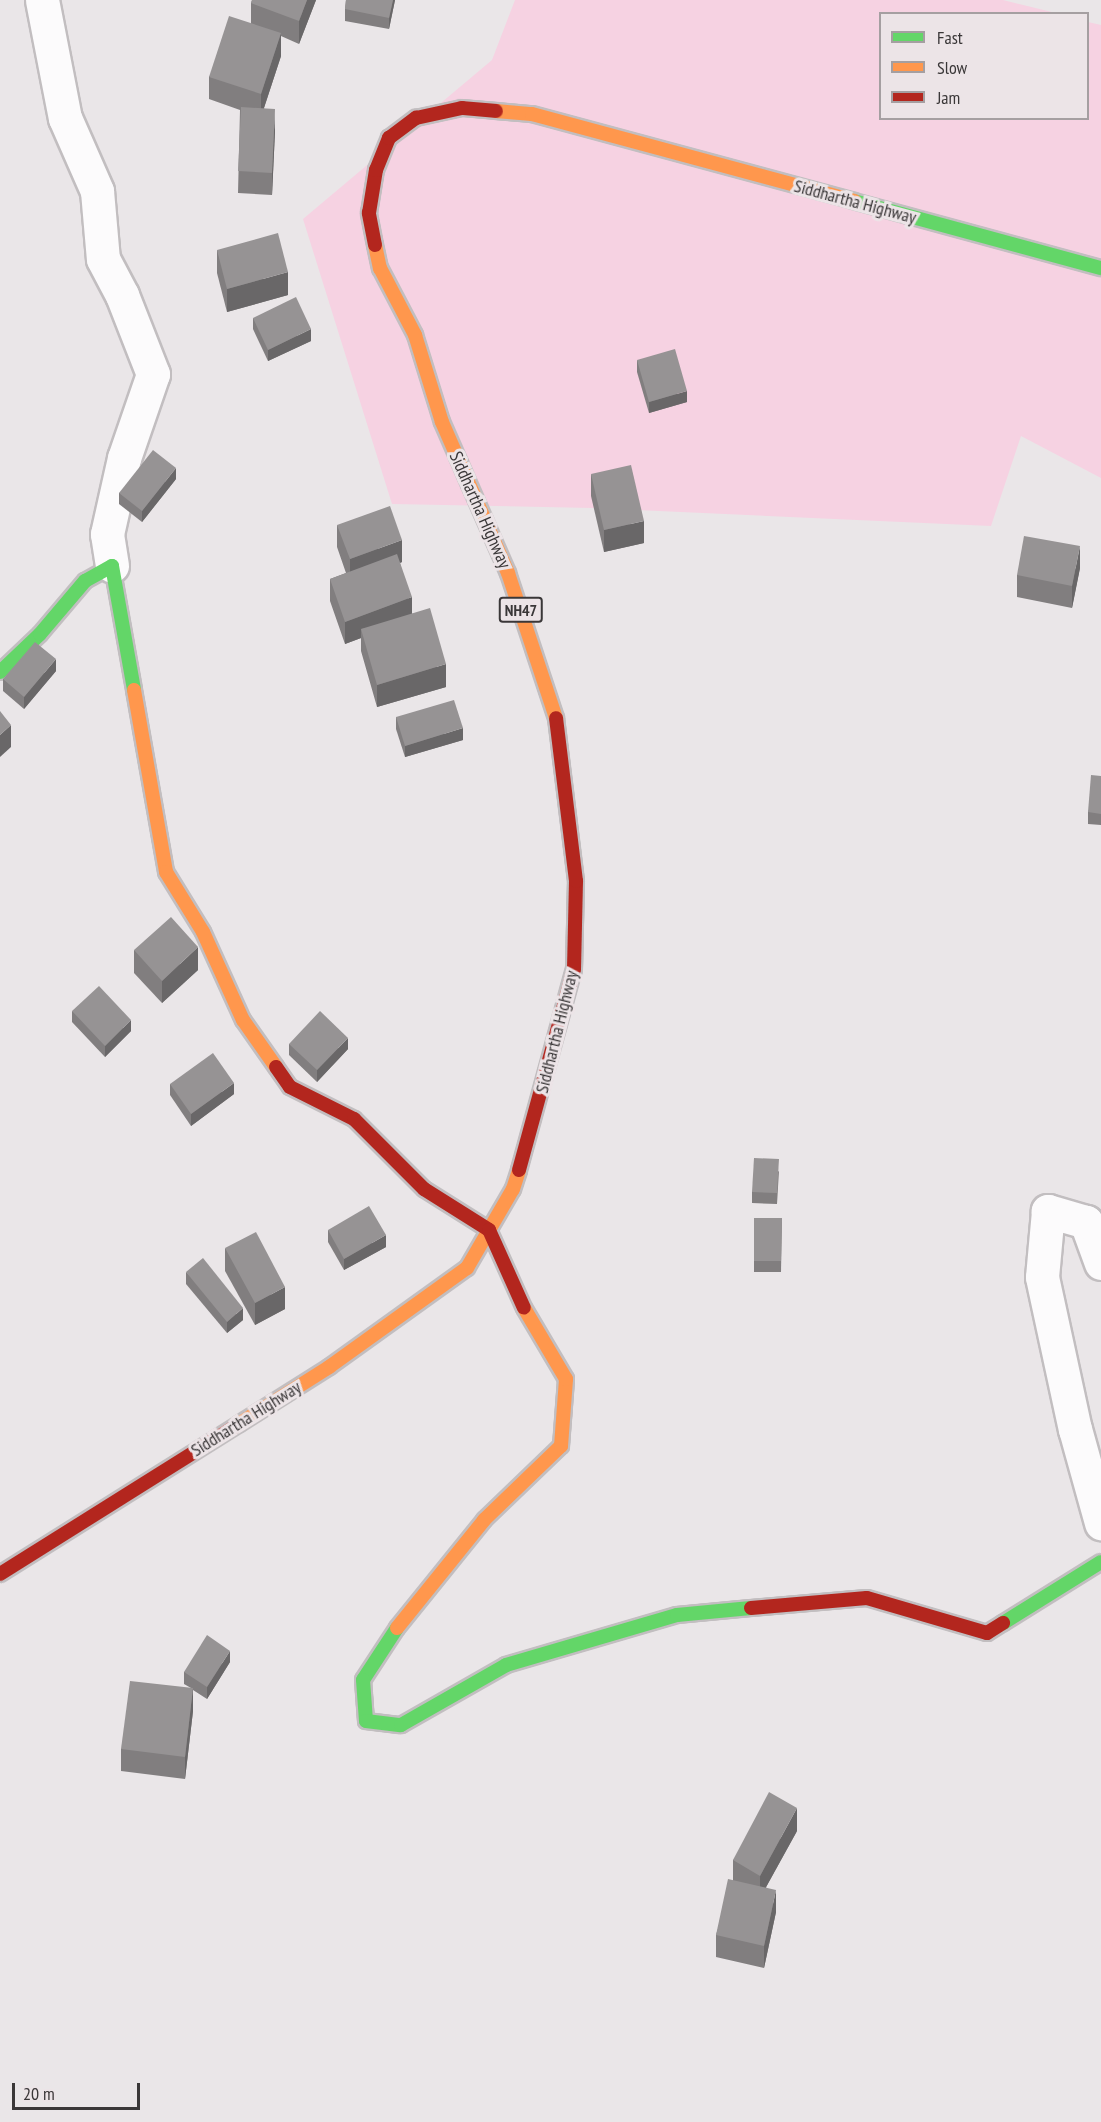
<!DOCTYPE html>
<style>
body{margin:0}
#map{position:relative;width:1101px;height:2122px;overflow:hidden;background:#eae6e8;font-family:"PT Sans Narrow",sans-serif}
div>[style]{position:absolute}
.green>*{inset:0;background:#f6d2e2}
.roads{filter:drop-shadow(2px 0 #c2bec0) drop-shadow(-2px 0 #c2bec0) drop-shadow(0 2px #c2bec0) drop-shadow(0 -2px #c2bec0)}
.street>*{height:33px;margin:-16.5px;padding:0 16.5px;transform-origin:16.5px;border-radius:16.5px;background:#fcfbfc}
.fast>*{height:14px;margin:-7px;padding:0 7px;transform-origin:7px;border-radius:7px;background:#63d668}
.slow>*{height:14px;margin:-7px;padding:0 7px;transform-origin:7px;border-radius:7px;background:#ff974d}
.jam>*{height:14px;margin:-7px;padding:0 7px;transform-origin:7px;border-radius:7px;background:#b3261e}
.wall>*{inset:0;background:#817e7f}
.shaded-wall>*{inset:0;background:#696768}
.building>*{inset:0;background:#969394}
span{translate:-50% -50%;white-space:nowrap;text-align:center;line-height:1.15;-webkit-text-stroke:6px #ece4e7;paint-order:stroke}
.shield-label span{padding:2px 4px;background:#ece4e7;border:2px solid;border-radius:4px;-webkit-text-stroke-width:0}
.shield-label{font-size:16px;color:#3a3738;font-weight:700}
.street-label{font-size:18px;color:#3a3738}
.legend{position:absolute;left:879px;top:12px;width:210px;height:108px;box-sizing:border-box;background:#ece4e7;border:2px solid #a59fa1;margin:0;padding:8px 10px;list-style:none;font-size:18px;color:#3a3738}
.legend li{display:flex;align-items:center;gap:12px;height:30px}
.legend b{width:30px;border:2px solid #a59fa1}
.scale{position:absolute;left:12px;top:2083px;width:128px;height:27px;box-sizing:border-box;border:3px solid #3a3738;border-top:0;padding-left:8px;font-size:18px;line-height:21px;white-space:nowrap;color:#3a3738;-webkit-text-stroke:4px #ece4e7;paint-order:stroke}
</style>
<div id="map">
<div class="green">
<i style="clip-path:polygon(515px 0,1003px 0,1056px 13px,880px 14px,880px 118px,1088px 118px,1088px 22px,1101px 25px,1101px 478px,1021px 436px,991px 526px,592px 508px,392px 504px,303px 219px,492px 60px)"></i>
</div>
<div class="roads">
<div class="street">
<i style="left:42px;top:0;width:120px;rotate:79deg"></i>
<i style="left:65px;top:118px;width:80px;rotate:66.3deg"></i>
<i style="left:97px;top:191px;width:68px;rotate:85deg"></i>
<i style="left:103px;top:259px;width:41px;rotate:62.2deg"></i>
<i style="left:122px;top:295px;width:85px;rotate:68.6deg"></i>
<i style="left:153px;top:374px;width:89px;rotate:109deg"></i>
<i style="left:124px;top:458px;width:78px;rotate:102.6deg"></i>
<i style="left:107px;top:534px;width:32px;rotate:81deg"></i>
<i style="left:1101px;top:1263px;width:44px;rotate:-110.1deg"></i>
<i style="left:1086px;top:1222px;width:40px;rotate:-164deg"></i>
<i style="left:1048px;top:1211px;width:66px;rotate:95.2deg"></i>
<i style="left:1042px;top:1277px;width:156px;rotate:77.8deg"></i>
<i style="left:1075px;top:1429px;width:98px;rotate:74.5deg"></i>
</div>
<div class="fast">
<i style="left:854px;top:201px;width:256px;rotate:15.2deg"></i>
<i style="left:0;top:672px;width:55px;rotate:-43.5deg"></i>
<i style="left:40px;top:634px;width:70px;rotate:-49.7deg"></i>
<i style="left:85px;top:581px;width:31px;rotate:-29deg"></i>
<i style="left:112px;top:566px;width:126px;rotate:79.9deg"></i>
<i style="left:1003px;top:1623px;width:115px;rotate:-31.9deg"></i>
<i style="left:397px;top:1628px;width:62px;rotate:123.2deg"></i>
<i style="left:363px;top:1680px;width:41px;rotate:85.8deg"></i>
<i style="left:366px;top:1721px;width:35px;rotate:7deg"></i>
<i style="left:401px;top:1725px;width:121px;rotate:-29.7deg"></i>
<i style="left:506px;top:1665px;width:178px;rotate:-16.3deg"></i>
<i style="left:677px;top:1615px;width:74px;rotate:-5.4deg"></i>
</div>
<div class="slow">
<i style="left:496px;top:111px;width:36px;rotate:5deg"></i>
<i style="left:532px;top:114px;width:334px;rotate:15.1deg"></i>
<i style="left:375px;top:245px;width:24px;rotate:78deg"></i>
<i style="left:380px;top:268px;width:76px;rotate:62.4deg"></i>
<i style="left:415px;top:335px;width:91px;rotate:72.8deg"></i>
<i style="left:442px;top:422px;width:165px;rotate:66.4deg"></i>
<i style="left:508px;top:573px;width:153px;rotate:71.7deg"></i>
<i style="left:134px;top:690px;width:185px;rotate:80deg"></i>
<i style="left:166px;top:872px;width:70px;rotate:58.3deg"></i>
<i style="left:203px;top:932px;width:97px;rotate:65.6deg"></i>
<i style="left:243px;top:1020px;width:57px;rotate:54.9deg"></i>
<i style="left:239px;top:1424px;width:107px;rotate:-32.3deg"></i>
<i style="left:329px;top:1367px;width:170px;rotate:-35.7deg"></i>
<i style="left:467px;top:1268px;width:91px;rotate:-59.8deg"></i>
<i style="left:513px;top:1189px;width:20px;rotate:-72deg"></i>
<i style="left:397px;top:1628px;width:139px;rotate:-51.1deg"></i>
<i style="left:484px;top:1520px;width:107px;rotate:-43.9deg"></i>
<i style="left:561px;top:1446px;width:67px;rotate:-85.7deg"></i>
<i style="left:566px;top:1379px;width:82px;rotate:-120.6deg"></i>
</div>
<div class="jam">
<i style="left:375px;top:245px;width:33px;rotate:-101deg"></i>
<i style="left:369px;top:213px;width:44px;rotate:-80.8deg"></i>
<i style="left:376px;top:170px;width:35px;rotate:-68deg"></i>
<i style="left:389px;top:138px;width:34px;rotate:-37deg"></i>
<i style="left:416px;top:118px;width:47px;rotate:-12.3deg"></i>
<i style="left:462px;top:108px;width:34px;rotate:5deg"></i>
<i style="left:276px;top:1067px;width:24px;rotate:55deg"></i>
<i style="left:290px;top:1087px;width:72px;rotate:26.6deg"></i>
<i style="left:354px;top:1119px;width:99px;rotate:45deg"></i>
<i style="left:424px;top:1189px;width:77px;rotate:32.2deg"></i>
<i style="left:489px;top:1230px;width:85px;rotate:65.8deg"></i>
<i style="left:519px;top:1170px;width:208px;rotate:-74.7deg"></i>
<i style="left:574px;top:969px;width:88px;rotate:-88.7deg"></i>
<i style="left:576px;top:881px;width:164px;rotate:-97deg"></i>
<i style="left:0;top:1574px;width:282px;rotate:-32.1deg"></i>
<i style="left:751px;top:1608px;width:116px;rotate:-4.9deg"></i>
<i style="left:867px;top:1598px;width:125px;rotate:16.3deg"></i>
<i style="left:987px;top:1633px;width:19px;rotate:-32deg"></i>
</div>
</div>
<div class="wall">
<i style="clip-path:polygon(252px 0,316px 0,299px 44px,281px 36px,281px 56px,264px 108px,275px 131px,272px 195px,238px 193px,240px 110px,209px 99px,209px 77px,251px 24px,251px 3px)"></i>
<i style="clip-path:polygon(346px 0,395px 0,389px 29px,345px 21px,345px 9px)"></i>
<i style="clip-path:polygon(217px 250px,288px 295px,227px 312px,217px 273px)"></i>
<i style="clip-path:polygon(253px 318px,311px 341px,268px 361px,253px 329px)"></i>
<i style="clip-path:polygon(637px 360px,687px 402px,649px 413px,637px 372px)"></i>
<i style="clip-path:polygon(591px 474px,644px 543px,604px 552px,591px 496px)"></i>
<i style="clip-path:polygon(176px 479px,142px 522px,119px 504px,119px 493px)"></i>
<i style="clip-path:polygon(337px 525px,402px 562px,400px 563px,412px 613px,446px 687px,377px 707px,361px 651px,361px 638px,345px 644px,330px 601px,330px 579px,346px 573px,337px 547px)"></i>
<i style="clip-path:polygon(1080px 568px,1072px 608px,1017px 597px,1017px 575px)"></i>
<i style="clip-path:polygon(56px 671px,24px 709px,3px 691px,3px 679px)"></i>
<i style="clip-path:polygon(396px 717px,463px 740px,405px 757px,396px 729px)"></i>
<i style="clip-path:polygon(1101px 776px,1101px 825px,1088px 824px,1088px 812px)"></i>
<i style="clip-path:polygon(134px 950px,198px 970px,162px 1003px,134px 973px)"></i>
<i style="clip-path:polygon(72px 1011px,131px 1031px,105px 1057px,72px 1022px)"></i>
<i style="clip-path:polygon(289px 1044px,348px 1049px,317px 1082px,289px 1055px)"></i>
<i style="clip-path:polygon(170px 1084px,234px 1094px,191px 1126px,170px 1095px)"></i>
<i style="clip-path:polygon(779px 1171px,777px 1204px,752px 1203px,752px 1192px)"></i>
<i style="clip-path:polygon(754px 1218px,782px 1218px,781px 1272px,754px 1272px)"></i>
<i style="clip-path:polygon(328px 1230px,386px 1247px,344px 1270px,328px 1242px)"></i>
<i style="clip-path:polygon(225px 1248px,285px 1309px,255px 1325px,225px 1271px)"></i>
<i style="clip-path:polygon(186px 1272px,243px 1320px,227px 1333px,186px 1284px)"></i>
<i style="clip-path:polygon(230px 1662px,207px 1699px,193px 1690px,193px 1711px,185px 1779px,121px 1771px,121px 1749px,191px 1688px,184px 1684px,184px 1672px)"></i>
<i style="clip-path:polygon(797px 1831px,766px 1887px,776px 1912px,764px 1968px,716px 1957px,716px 1935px,733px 1880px,733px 1860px)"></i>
</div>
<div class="shaded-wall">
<i style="clip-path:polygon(307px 0,316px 0,299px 44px,299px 21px)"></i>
<i style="clip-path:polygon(393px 0,395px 0,389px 29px,389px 18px)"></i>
<i style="clip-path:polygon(281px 33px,281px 56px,261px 117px,261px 94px)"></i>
<i style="clip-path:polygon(275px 109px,275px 131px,272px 195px,272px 173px)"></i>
<i style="clip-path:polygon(288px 272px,288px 295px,227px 312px,227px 289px)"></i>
<i style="clip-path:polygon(311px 329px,311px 341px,268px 361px,268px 350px)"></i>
<i style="clip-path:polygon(687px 391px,687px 402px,649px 413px,649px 402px)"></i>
<i style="clip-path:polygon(176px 468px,176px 479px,142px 522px,142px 511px)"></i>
<i style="clip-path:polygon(644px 521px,644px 543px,604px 552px,604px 530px)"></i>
<i style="clip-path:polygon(402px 540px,402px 562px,350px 582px,350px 559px)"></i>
<i style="clip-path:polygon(1080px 546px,1080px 568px,1072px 608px,1072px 586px)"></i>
<i style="clip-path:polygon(412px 597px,412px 620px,361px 629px,361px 638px,345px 644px,345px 622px)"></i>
<i style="clip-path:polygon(56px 659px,56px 671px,24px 709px,24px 697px)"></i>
<i style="clip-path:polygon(446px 664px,446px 687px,377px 707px,377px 685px)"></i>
<i style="clip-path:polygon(11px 725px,11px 747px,0 757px,0 735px)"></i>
<i style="clip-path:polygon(463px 728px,463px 740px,405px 757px,405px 746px)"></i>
<i style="clip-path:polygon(198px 947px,198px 970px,162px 1003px,162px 981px)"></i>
<i style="clip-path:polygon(131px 1020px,131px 1031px,105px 1057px,105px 1046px)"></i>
<i style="clip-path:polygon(348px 1038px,348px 1049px,317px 1082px,317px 1070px)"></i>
<i style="clip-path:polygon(234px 1083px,234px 1094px,191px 1126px,191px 1114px)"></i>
<i style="clip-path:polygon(386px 1235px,386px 1247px,344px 1270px,344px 1259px)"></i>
<i style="clip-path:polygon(285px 1287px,285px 1309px,255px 1325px,255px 1303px)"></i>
<i style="clip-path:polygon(243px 1308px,243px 1320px,227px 1333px,227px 1322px)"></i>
<i style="clip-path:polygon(230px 1651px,230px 1662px,207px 1699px,207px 1687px)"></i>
<i style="clip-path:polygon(193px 1688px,193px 1711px,185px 1779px,185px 1757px)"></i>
<i style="clip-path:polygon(797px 1808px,797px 1831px,760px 1898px,760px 1876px)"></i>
<i style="clip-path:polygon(776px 1890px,776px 1912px,764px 1968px,764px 1946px)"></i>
</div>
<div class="building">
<i style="clip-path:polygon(252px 0,307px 0,299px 21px,251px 3px)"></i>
<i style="clip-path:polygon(346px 0,393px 0,389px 18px,345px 9px)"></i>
<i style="clip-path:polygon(229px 16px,281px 33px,261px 94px,209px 77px)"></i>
<i style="clip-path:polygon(241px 107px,275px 109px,272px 173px,238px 171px)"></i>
<i style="clip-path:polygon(278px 233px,288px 272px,227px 289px,217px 250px)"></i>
<i style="clip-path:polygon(296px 297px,311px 329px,268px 350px,253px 318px)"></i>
<i style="clip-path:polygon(675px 349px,687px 391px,649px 402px,637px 360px)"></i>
<i style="clip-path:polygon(153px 450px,176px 468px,142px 511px,119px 493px)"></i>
<i style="clip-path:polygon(631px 465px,644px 521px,604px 530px,591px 474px)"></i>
<i style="clip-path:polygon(390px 506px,402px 540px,350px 559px,337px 525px)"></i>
<i style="clip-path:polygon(1024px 536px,1080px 546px,1072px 586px,1017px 575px)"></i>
<i style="clip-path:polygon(397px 554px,412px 597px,345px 622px,330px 579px)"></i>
<i style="clip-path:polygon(430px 608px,446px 664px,377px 685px,361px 629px)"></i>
<i style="clip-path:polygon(35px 642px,56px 659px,24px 697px,3px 679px)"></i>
<i style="clip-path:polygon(454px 700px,463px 728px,405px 746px,396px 717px)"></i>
<i style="clip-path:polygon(0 711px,11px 725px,0 735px)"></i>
<i style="clip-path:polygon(1091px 775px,1101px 776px,1101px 814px,1088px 812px)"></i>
<i style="clip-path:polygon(171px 917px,198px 947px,162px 981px,134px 950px)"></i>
<i style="clip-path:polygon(99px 986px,131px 1020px,105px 1046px,72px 1011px)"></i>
<i style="clip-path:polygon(320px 1011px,348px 1038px,317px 1070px,289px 1044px)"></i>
<i style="clip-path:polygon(213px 1053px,234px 1083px,191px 1114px,170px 1084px)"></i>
<i style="clip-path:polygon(754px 1158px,779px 1159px,777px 1193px,752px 1192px)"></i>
<i style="clip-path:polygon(369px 1206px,386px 1235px,344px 1259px,328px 1230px)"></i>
<i style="clip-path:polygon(754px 1218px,782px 1218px,781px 1261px,754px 1261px)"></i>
<i style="clip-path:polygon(256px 1232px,285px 1287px,255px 1303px,225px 1248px)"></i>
<i style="clip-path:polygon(203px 1258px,243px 1308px,227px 1322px,186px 1272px)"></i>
<i style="clip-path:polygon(207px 1635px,230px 1651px,207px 1687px,184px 1672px)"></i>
<i style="clip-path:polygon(130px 1681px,193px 1688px,185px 1757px,121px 1749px)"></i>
<i style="clip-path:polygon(769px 1792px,797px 1808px,760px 1876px,733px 1860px)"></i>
<i style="clip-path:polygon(728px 1879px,776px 1890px,764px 1946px,716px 1935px)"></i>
</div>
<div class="shield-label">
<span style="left:521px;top:610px">NH47</span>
</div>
<div class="street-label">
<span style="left:855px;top:202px;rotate:15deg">Siddhartha Highway</span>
<span style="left:480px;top:510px;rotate:66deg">Siddhartha Highway</span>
<span style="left:557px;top:1032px;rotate:-76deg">Siddhartha Highway</span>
<span style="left:246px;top:1419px;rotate:-32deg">Siddhartha Highway</span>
</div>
<ul class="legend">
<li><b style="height:8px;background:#63d668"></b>Fast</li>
<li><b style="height:8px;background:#ff974d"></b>Slow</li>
<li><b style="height:8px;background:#b3261e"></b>Jam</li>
</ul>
<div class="scale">20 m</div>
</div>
